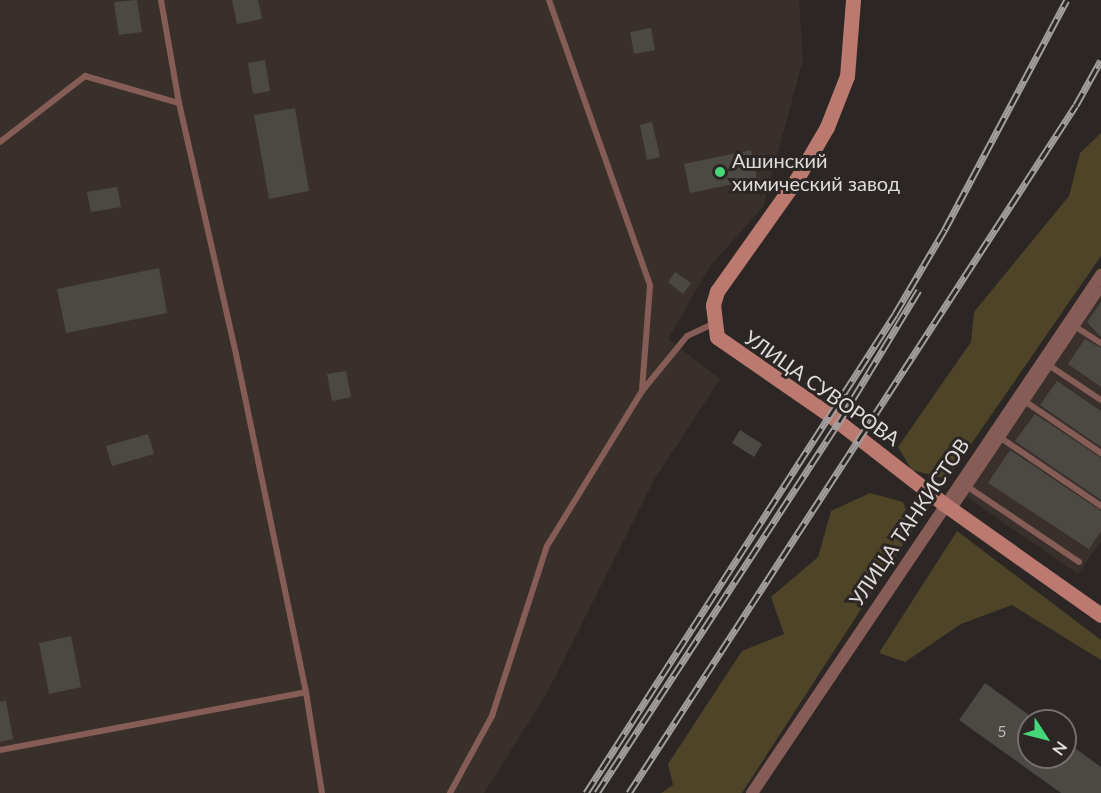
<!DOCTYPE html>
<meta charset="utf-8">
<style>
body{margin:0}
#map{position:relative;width:1101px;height:793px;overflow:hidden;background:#2c2725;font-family:Lato,sans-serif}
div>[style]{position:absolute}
.built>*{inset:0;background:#3a302b}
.green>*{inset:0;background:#4e4427}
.building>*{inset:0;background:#4c4844}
.lane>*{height:6px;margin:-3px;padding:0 3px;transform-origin:3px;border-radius:3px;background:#865d56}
.street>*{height:12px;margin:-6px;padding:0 6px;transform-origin:6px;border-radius:6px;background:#865d56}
.secondary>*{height:15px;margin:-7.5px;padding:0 7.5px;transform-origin:7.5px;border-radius:7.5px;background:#bb796f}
.rail>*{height:7px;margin-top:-3.5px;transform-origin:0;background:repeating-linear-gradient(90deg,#2c2725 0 14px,#a29e9d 0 28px);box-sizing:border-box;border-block:2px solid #a29e9d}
.dots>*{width:16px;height:16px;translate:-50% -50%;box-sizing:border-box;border:3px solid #2c2725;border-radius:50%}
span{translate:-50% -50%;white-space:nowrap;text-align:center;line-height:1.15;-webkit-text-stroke:6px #2c2725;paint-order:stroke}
.number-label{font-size:16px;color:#bab6b4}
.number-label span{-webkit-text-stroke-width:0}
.poi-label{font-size:20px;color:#dfdbda}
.left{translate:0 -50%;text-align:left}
.street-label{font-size:20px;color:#dfdbda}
.north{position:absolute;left:1017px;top:709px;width:60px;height:60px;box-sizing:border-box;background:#2c2725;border:2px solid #746f6d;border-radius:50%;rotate:126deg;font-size:16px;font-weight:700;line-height:24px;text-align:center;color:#dfdbda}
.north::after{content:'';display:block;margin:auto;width:21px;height:27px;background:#46d779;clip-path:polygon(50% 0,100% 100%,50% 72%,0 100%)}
</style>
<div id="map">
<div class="built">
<i style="clip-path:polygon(0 0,799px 0,803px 60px,763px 207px,710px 266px,668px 339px,720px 379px,654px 480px,546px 695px,484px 793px,0 793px)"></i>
<i style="clip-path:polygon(1101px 285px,1101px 541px,1078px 574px,958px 491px)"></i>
</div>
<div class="green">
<i style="clip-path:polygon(1101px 133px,1101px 256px,947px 479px,912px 470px,898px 447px,971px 342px,974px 312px,1069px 196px,1080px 153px)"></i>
<i style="clip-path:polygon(870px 493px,903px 502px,913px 529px,742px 793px,661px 793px,673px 785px,668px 764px,742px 651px,784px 634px,771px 597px,818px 557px,831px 511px)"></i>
<i style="clip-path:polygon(957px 531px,1101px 640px,1101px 660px,1012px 605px,961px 624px,905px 662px,879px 653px)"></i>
</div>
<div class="building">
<i style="clip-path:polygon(137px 0,142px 32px,119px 35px,114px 2px)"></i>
<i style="clip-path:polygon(232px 0,258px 0,262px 19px,237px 24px)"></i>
<i style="clip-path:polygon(651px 28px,655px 50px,634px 54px,630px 32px)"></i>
<i style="clip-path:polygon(265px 60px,270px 91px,253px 94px,248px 63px)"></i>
<i style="clip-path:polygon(295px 108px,309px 191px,269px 199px,254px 115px)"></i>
<i style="clip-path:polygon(652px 122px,660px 157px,647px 160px,640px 125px)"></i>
<i style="clip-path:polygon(751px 150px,757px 179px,690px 193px,684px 164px)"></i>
<i style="clip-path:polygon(117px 187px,121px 207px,91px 212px,87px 192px)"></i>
<i style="clip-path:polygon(159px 268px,167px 313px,66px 333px,57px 289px)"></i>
<i style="clip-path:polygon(675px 272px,691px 283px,683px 294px,668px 282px)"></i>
<i style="clip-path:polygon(1101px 302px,1101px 337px,1087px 322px)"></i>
<i style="clip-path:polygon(1085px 339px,1101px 348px,1101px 387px,1068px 364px)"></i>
<i style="clip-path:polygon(346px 371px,351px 397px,332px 401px,327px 374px)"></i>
<i style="clip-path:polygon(1057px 381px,1101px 411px,1101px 447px,1040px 405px)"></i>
<i style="clip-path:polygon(1035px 414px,1101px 458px,1101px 500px,1015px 441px)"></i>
<i style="clip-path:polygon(740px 430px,762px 444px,754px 457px,732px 443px)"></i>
<i style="clip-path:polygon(148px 434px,154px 454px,112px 466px,106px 446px)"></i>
<i style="clip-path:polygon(1010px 450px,1101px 511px,1101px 531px,1089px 549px,988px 483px)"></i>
<i style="clip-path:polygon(71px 636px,81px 687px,49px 694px,39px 643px)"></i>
<i style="clip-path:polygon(985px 683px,1029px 715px,1029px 757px,1065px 757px,1065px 741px,1101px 767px,1101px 793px,1061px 793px,959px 720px)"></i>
<i style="clip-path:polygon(6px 701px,13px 739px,0 742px,0 702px)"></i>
</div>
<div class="lane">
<i style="left:161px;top:0;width:105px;rotate:80.1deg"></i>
<i style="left:179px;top:103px;width:257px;rotate:77.2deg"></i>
<i style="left:236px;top:354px;width:345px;rotate:78.3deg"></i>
<i style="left:306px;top:692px;width:102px;rotate:81deg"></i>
<i style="left:549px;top:0;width:303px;rotate:70.5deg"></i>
<i style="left:650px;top:286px;width:104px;rotate:94.4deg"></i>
<i style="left:0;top:142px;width:108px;rotate:-37.8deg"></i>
<i style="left:85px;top:76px;width:98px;rotate:16deg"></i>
<i style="left:1076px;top:327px;width:30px;rotate:33deg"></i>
<i style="left:1050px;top:366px;width:61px;rotate:33.7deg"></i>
<i style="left:1026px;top:402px;width:91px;rotate:34.2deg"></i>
<i style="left:1001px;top:438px;width:121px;rotate:34.2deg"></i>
<i style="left:968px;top:487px;width:134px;rotate:34deg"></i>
<i style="left:954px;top:509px;width:264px;rotate:-56.1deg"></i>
<i style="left:0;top:750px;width:311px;rotate:-10.7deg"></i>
<i style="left:450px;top:793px;width:88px;rotate:-61.4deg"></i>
<i style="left:492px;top:716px;width:179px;rotate:-72.1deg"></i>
<i style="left:547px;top:546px;width:182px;rotate:-58.5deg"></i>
<i style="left:642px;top:391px;width:71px;rotate:-50.7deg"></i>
<i style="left:687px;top:336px;width:29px;rotate:-25deg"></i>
</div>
<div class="street">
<i style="left:752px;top:793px;width:625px;rotate:-56.03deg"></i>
</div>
<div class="secondary">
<i style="left:853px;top:0;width:76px;rotate:94.5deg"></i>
<i style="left:847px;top:76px;width:55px;rotate:111.4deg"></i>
<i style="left:827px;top:127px;width:61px;rotate:120.3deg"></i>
<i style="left:796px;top:180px;width:136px;rotate:125.4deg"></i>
<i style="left:717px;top:291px;width:15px;rotate:106deg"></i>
<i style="left:713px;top:305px;width:32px;rotate:83deg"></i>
<i style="left:717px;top:337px;width:139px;rotate:34.7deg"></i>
<i style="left:831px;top:416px;width:143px;rotate:37.9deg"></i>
<i style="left:944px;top:504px;width:192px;rotate:35.3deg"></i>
</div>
<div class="rail">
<i style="left:586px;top:793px;width:570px;rotate:-57.17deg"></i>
<i style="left:895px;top:314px;width:99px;rotate:-59.5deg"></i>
<i style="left:945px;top:229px;width:259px;rotate:-62deg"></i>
<i style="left:597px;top:793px;width:443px;rotate:-56.9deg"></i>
<i style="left:839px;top:422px;width:154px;rotate:-58.8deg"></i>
<i style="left:629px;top:793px;width:820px;rotate:-56.99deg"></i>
<i style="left:1076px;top:105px;width:51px;rotate:-60.9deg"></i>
</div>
<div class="dots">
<i style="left:720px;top:172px;background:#46d779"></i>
</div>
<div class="number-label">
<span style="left:1002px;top:731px">5</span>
</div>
<div class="poi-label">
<span class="left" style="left:732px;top:172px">Ашинский<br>химический завод</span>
</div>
<div class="street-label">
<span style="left:822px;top:388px;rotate:35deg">УЛИЦА СУВОРОВА</span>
<span style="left:909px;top:522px;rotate:-56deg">УЛИЦА ТАНКИСТОВ</span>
</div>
<div class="north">N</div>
</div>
